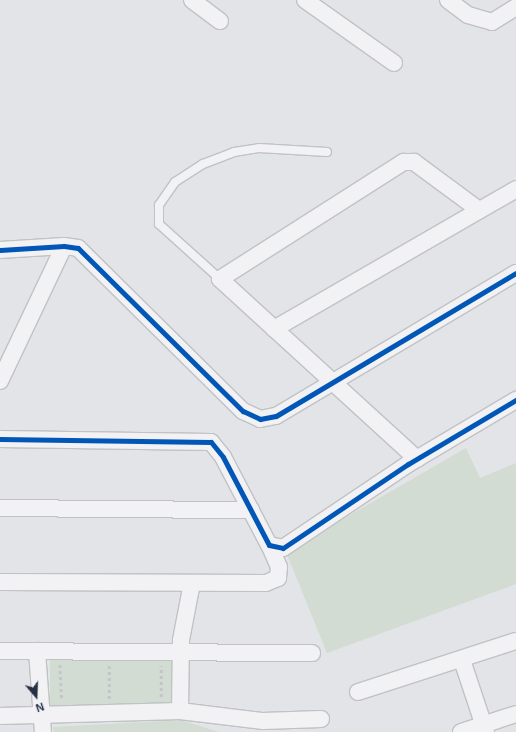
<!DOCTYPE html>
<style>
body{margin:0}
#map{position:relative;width:516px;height:732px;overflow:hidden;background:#e2e4e7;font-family:Arial,sans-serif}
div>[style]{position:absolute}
.green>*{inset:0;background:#d2dcd2}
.path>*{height:2.5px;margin-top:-1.25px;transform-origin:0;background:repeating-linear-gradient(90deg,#c3c5cb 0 3px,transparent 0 6px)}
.roads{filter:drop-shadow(1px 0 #c0c2c5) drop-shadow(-1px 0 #c0c2c5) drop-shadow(0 1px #c0c2c5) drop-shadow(0 -1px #c0c2c5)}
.service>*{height:8px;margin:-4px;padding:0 4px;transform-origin:4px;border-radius:4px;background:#f2f2f4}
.minor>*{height:16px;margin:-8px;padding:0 8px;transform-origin:8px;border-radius:8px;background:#f2f2f4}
.cycleway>*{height:5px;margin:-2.5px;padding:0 2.5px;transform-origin:2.5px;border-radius:2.5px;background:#0057b8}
span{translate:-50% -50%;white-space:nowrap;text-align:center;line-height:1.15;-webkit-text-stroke:3px #eff2f7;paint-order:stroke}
.north{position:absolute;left:16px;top:676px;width:40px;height:40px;-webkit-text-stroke:3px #eff2f7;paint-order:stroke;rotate:161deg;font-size:11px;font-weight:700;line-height:16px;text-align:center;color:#262f43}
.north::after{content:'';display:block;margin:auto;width:14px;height:18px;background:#262f43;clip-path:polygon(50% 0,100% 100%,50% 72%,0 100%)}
</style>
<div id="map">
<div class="green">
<i style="clip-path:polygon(466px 448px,480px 478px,516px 463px,516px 584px,327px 653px,286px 552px)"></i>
<i style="clip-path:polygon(173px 656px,174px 706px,50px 708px,50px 658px)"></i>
<i style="clip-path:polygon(181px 720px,219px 732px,54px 732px,53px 727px)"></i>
</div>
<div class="path">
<i style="left:60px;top:665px;width:34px;rotate:87deg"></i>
<i style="left:161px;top:697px;width:31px;rotate:-90deg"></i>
<i style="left:109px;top:699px;width:33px;rotate:-90deg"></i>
</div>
<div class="roads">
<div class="service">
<i style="left:220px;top:279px;width:82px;rotate:-138deg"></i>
<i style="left:159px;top:224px;width:19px;rotate:-90deg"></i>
<i style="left:159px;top:205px;width:28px;rotate:-55deg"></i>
<i style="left:175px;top:182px;width:33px;rotate:-33deg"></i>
<i style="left:203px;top:164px;width:33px;rotate:-21deg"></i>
<i style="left:234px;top:152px;width:25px;rotate:-9deg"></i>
<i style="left:259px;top:148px;width:68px;rotate:3.4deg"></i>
</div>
<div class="minor">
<i style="left:192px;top:0;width:35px;rotate:37deg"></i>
<i style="left:305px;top:0;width:109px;rotate:35.3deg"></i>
<i style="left:448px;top:0;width:25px;rotate:37deg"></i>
<i style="left:468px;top:15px;width:25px;rotate:16deg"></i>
<i style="left:492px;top:22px;width:28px;rotate:-32deg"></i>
<i style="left:0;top:250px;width:64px;rotate:-3.6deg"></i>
<i style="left:64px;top:246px;width:14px;rotate:8deg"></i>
<i style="left:78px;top:248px;width:232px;rotate:44.7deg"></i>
<i style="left:243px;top:411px;width:19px;rotate:25deg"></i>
<i style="left:260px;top:419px;width:16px;rotate:-11deg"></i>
<i style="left:276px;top:416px;width:279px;rotate:-30.8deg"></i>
<i style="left:274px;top:329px;width:280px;rotate:-30deg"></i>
<i style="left:0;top:381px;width:149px;rotate:-64.6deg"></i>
<i style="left:0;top:439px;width:211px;rotate:0.8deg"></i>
<i style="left:211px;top:442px;width:19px;rotate:51deg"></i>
<i style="left:223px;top:457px;width:99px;rotate:62.4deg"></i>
<i style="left:269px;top:545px;width:14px;rotate:12deg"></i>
<i style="left:283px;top:548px;width:151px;rotate:-33.9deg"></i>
<i style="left:408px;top:464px;width:126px;rotate:-30.7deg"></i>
<i style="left:417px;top:459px;width:267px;rotate:-137.6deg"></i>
<i style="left:220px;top:279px;width:218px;rotate:-32.5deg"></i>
<i style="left:404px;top:162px;width:10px"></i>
<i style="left:414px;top:162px;width:81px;rotate:36.4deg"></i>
<i style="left:0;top:508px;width:251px;rotate:0.5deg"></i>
<i style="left:0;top:582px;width:266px;rotate:0.2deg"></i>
<i style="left:266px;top:583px;width:13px;rotate:-23deg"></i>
<i style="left:278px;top:578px;width:11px;rotate:-85deg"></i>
<i style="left:279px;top:567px;width:24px;rotate:-114deg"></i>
<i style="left:0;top:651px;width:312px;rotate:0.4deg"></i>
<i style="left:37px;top:651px;width:81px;rotate:85.8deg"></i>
<i style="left:462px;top:660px;width:76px;rotate:71.6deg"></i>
<i style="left:358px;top:692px;width:166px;rotate:-17.9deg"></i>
<i style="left:180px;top:711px;width:71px;rotate:-89.2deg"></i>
<i style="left:181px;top:640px;width:58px;rotate:-79.1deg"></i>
<i style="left:0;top:716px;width:180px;rotate:-1.6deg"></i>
<i style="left:180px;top:711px;width:84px;rotate:6.9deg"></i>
<i style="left:263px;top:721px;width:58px;rotate:-2deg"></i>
<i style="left:461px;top:732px;width:58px;rotate:-18.1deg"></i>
</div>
</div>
<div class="cycleway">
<i style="left:0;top:250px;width:64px;rotate:-3.6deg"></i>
<i style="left:64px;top:246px;width:14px;rotate:8deg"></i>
<i style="left:78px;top:248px;width:232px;rotate:44.7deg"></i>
<i style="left:243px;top:411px;width:19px;rotate:25deg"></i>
<i style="left:260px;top:419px;width:16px;rotate:-11deg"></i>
<i style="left:276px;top:416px;width:279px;rotate:-30.8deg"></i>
<i style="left:0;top:439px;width:211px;rotate:0.8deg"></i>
<i style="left:211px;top:442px;width:19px;rotate:51deg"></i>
<i style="left:223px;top:457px;width:99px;rotate:62.4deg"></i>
<i style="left:269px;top:545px;width:14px;rotate:12deg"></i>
<i style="left:283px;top:548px;width:151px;rotate:-33.9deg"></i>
<i style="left:408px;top:464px;width:126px;rotate:-30.7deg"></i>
</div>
<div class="north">N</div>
</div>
